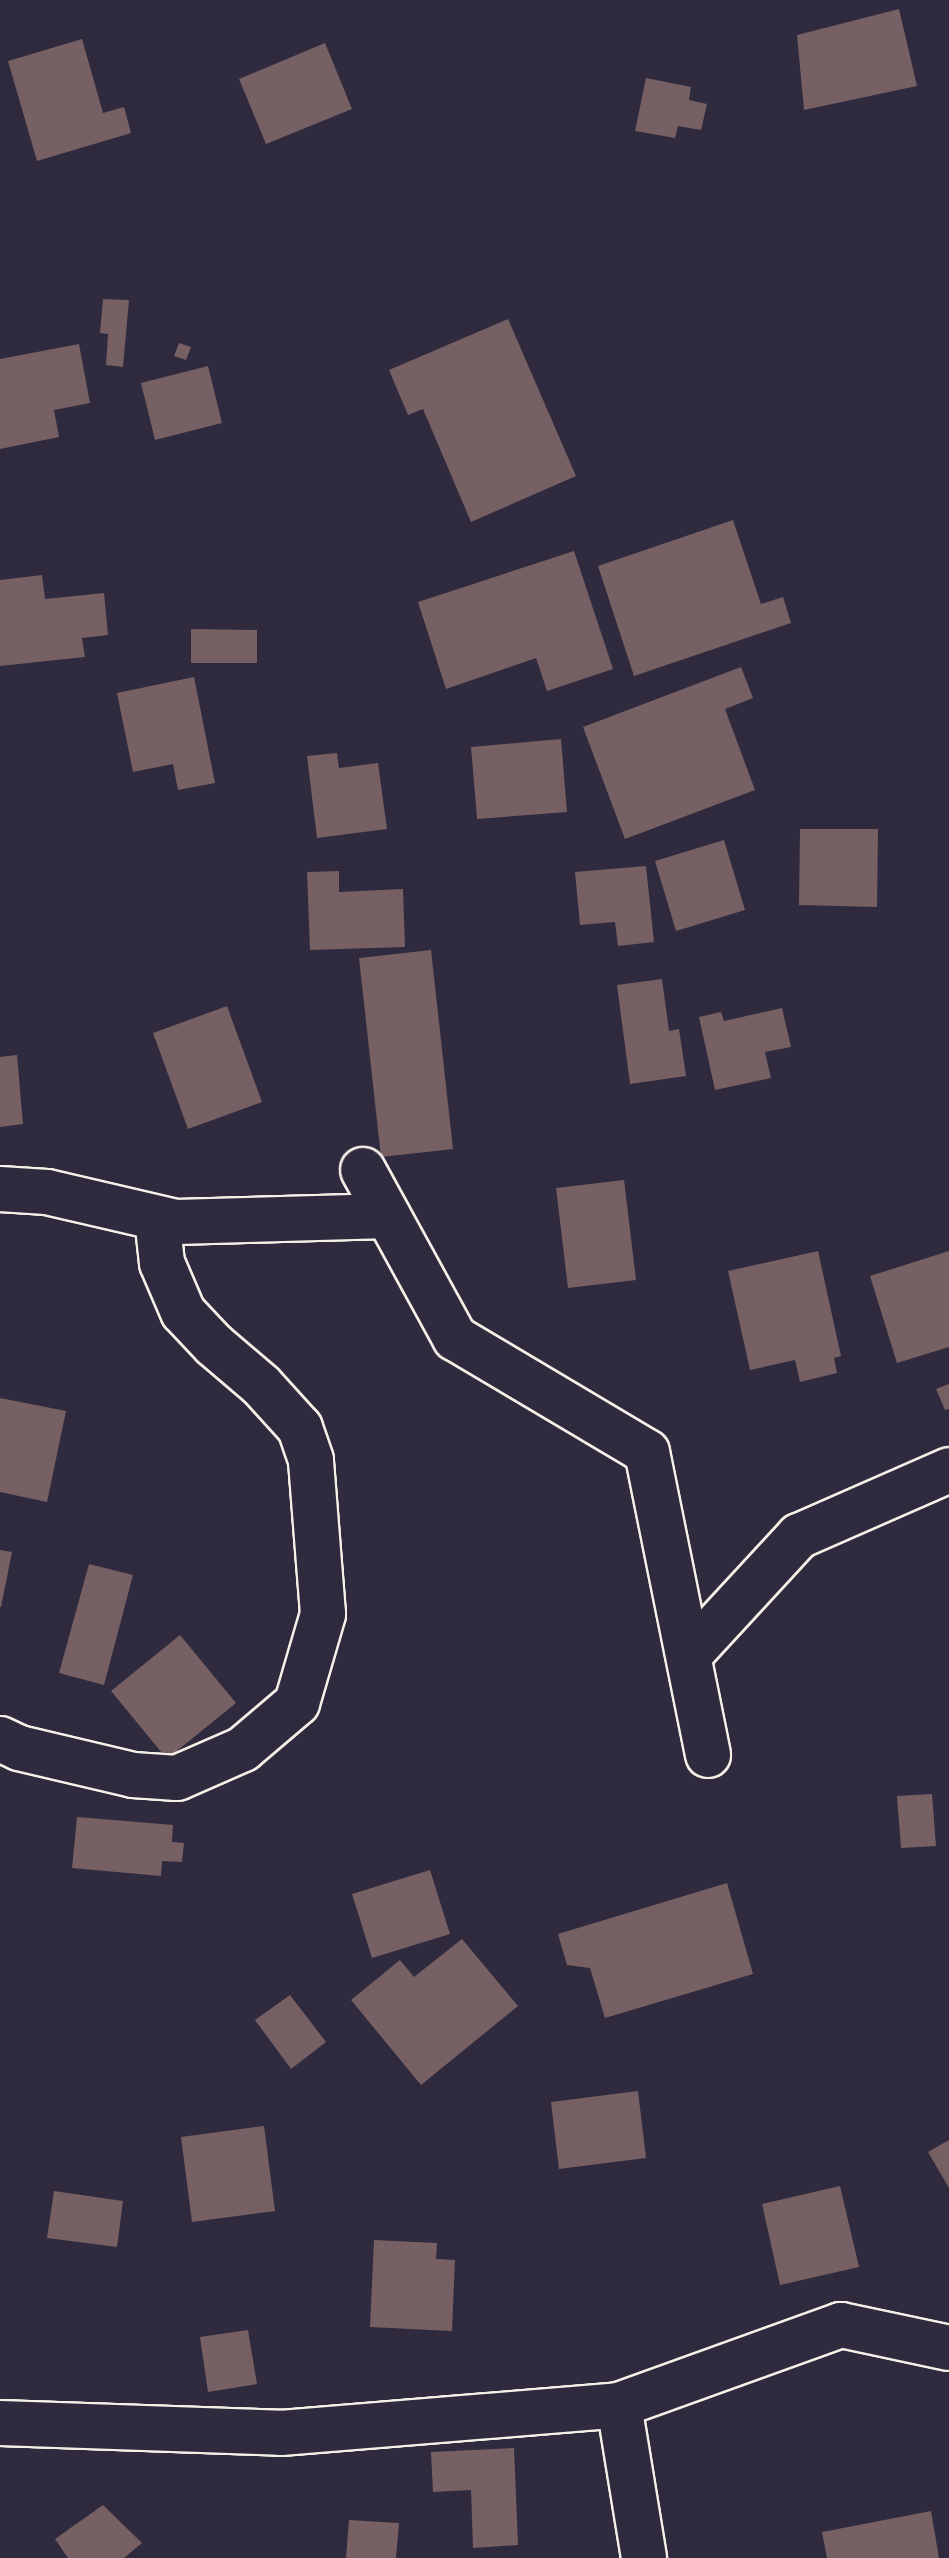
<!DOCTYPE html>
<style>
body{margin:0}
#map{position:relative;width:949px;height:2558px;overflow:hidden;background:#2f2a3d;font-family:Delius,sans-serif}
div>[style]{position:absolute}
.building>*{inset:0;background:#766064}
.roads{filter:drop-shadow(2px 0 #f4f1e8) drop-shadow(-2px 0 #f4f1e8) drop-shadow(0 2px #f4f1e8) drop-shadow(0 -2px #f4f1e8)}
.street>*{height:44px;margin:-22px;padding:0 22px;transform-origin:22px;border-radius:22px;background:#2f2a3d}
span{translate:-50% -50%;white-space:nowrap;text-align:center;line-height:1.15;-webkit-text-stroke:7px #2f2a3d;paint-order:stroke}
</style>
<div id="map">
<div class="building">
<i style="clip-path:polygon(899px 9px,917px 86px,804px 110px,797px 35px)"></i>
<i style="clip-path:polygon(82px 39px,103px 113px,124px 107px,131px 133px,37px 161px,8px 61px)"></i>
<i style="clip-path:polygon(325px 43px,352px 109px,266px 144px,239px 79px)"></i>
<i style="clip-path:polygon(646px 78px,691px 87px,689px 100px,707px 104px,701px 130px,678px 126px,675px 138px,635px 131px)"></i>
<i style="clip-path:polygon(103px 299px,129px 300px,123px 367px,106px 365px,108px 334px,100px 333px)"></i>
<i style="clip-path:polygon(508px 319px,576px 476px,471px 522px,423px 409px,408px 415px,389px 370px)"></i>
<i style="clip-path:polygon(179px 343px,191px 347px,186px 360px,174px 356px)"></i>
<i style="clip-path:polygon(79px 344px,90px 403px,54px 410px,59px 437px,0 449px,0 359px)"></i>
<i style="clip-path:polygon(208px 366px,222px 423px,155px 440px,141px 383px)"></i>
<i style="clip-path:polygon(733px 520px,761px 604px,783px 597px,791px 623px,634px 676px,598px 566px)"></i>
<i style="clip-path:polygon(574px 551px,613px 669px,547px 691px,536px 658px,446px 689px,418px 602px)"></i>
<i style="clip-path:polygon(42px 575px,45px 599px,104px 593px,108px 635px,82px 638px,85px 657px,0 666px,0 580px)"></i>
<i style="clip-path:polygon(191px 629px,257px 630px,257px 663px,191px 663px)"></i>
<i style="clip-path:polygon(741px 667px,753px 698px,725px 709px,755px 790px,625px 839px,583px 727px)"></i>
<i style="clip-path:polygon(194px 677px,215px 783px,178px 790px,173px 764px,133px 772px,117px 693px)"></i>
<i style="clip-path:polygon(561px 739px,567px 812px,477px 819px,471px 747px)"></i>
<i style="clip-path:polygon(337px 753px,339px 768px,378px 763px,387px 829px,317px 838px,307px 756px)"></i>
<i style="clip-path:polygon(800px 829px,878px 829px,877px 907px,799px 905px)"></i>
<i style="clip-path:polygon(724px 840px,745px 910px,676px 931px,655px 861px)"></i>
<i style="clip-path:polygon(646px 866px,654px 942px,618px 946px,615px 922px,580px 925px,575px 872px)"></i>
<i style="clip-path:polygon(339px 871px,339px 892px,403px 889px,405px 947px,310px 950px,307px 872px)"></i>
<i style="clip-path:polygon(431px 950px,453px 1149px,381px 1157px,359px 958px)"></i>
<i style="clip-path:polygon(662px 979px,669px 1031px,679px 1029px,686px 1076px,630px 1084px,617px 985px)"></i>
<i style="clip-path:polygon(227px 1006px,262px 1102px,188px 1129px,153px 1033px)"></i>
<i style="clip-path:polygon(782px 1008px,791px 1047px,765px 1052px,771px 1078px,715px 1090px,699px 1017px,721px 1012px,724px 1021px)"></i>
<i style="clip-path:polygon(17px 1055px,23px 1124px,0 1127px,0 1057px)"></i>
<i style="clip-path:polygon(624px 1180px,636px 1280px,568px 1288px,556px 1188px)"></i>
<i style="clip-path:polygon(818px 1251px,841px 1356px,834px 1358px,837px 1373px,800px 1382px,795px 1360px,750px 1370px,728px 1271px)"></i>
<i style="clip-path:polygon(949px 1251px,949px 1347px,897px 1363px,870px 1276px)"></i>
<i style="clip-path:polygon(949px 1384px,949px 1409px,945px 1410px,936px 1389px)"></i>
<i style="clip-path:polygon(0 1398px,66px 1411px,47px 1502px,0 1492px)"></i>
<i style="clip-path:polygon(0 1550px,12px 1552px,1px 1607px,0 1607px)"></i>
<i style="clip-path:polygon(89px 1564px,133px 1575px,104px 1685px,59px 1673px)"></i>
<i style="clip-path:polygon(180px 1635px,236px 1703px,167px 1759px,111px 1691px)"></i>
<i style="clip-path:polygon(932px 1794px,936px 1846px,901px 1848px,897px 1796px)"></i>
<i style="clip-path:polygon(77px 1817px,173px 1825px,172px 1842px,184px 1843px,182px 1862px,162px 1861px,161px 1876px,72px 1868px)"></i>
<i style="clip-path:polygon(430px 1870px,450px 1934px,372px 1958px,352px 1894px)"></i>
<i style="clip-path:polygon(727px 1883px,753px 1974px,605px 2018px,590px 1968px,567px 1965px,558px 1934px)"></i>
<i style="clip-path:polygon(462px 1939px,518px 2006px,421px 2085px,351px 2000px,400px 1960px,414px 1977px)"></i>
<i style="clip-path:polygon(290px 1995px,326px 2042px,291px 2069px,255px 2020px)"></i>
<i style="clip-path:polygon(638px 2091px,646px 2158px,559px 2169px,551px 2102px)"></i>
<i style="clip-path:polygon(264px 2126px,275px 2211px,192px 2222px,181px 2137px)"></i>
<i style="clip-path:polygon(949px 2140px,949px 2188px,928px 2152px)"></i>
<i style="clip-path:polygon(840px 2186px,859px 2267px,780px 2285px,762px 2204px)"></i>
<i style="clip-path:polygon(54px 2191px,123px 2201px,117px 2247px,47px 2238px)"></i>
<i style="clip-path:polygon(374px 2240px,437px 2243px,436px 2259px,455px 2260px,452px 2331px,370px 2327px)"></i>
<i style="clip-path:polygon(248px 2330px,257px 2384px,208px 2392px,200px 2337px)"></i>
<i style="clip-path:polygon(514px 2448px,518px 2545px,473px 2548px,471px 2490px,433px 2492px,431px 2452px)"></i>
<i style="clip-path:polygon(103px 2505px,142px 2543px,124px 2558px,68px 2558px,55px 2539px)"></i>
<i style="clip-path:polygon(931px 2511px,939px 2558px,827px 2558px,822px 2532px)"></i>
<i style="clip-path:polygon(349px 2520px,399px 2523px,396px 2558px,346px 2558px)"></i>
</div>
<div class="roads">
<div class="street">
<i style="left:363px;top:1170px;width:192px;rotate:61.3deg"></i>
<i style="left:455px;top:1338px;width:223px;rotate:30.7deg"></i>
<i style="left:647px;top:1452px;width:309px;rotate:78.6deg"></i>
<i style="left:0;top:1189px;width:47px;rotate:3.7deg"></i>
<i style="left:47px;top:1192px;width:132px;rotate:13.1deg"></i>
<i style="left:176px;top:1222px;width:212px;rotate:-1.6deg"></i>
<i style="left:690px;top:1654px;width:161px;rotate:-47.3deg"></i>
<i style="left:799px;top:1536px;width:164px;rotate:-23.7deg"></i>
<i style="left:0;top:1739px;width:21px;rotate:25deg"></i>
<i style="left:19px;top:1748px;width:117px;rotate:13.3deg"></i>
<i style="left:133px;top:1775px;width:44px;rotate:3.9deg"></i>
<i style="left:177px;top:1778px;width:72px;rotate:-23.7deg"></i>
<i style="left:243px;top:1749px;width:71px;rotate:-40.4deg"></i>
<i style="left:297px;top:1703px;width:93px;rotate:-73.7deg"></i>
<i style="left:323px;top:1614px;width:154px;rotate:-94.5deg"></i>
<i style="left:311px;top:1460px;width:34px;rotate:-109deg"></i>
<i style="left:300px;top:1428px;width:58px;rotate:-132.2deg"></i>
<i style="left:261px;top:1385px;width:62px;rotate:-139.6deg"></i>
<i style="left:214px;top:1345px;width:45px;rotate:-133.2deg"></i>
<i style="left:183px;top:1312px;width:53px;rotate:-113.2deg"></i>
<i style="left:162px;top:1263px;width:45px;rotate:-96.3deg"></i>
<i style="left:619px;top:2405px;width:236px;rotate:-19.8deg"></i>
<i style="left:841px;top:2325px;width:110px;rotate:12deg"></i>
<i style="left:0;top:2423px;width:281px;rotate:2deg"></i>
<i style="left:281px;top:2433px;width:339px;rotate:-4.7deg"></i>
<i style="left:619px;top:2405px;width:155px;rotate:80.7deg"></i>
</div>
</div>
</div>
